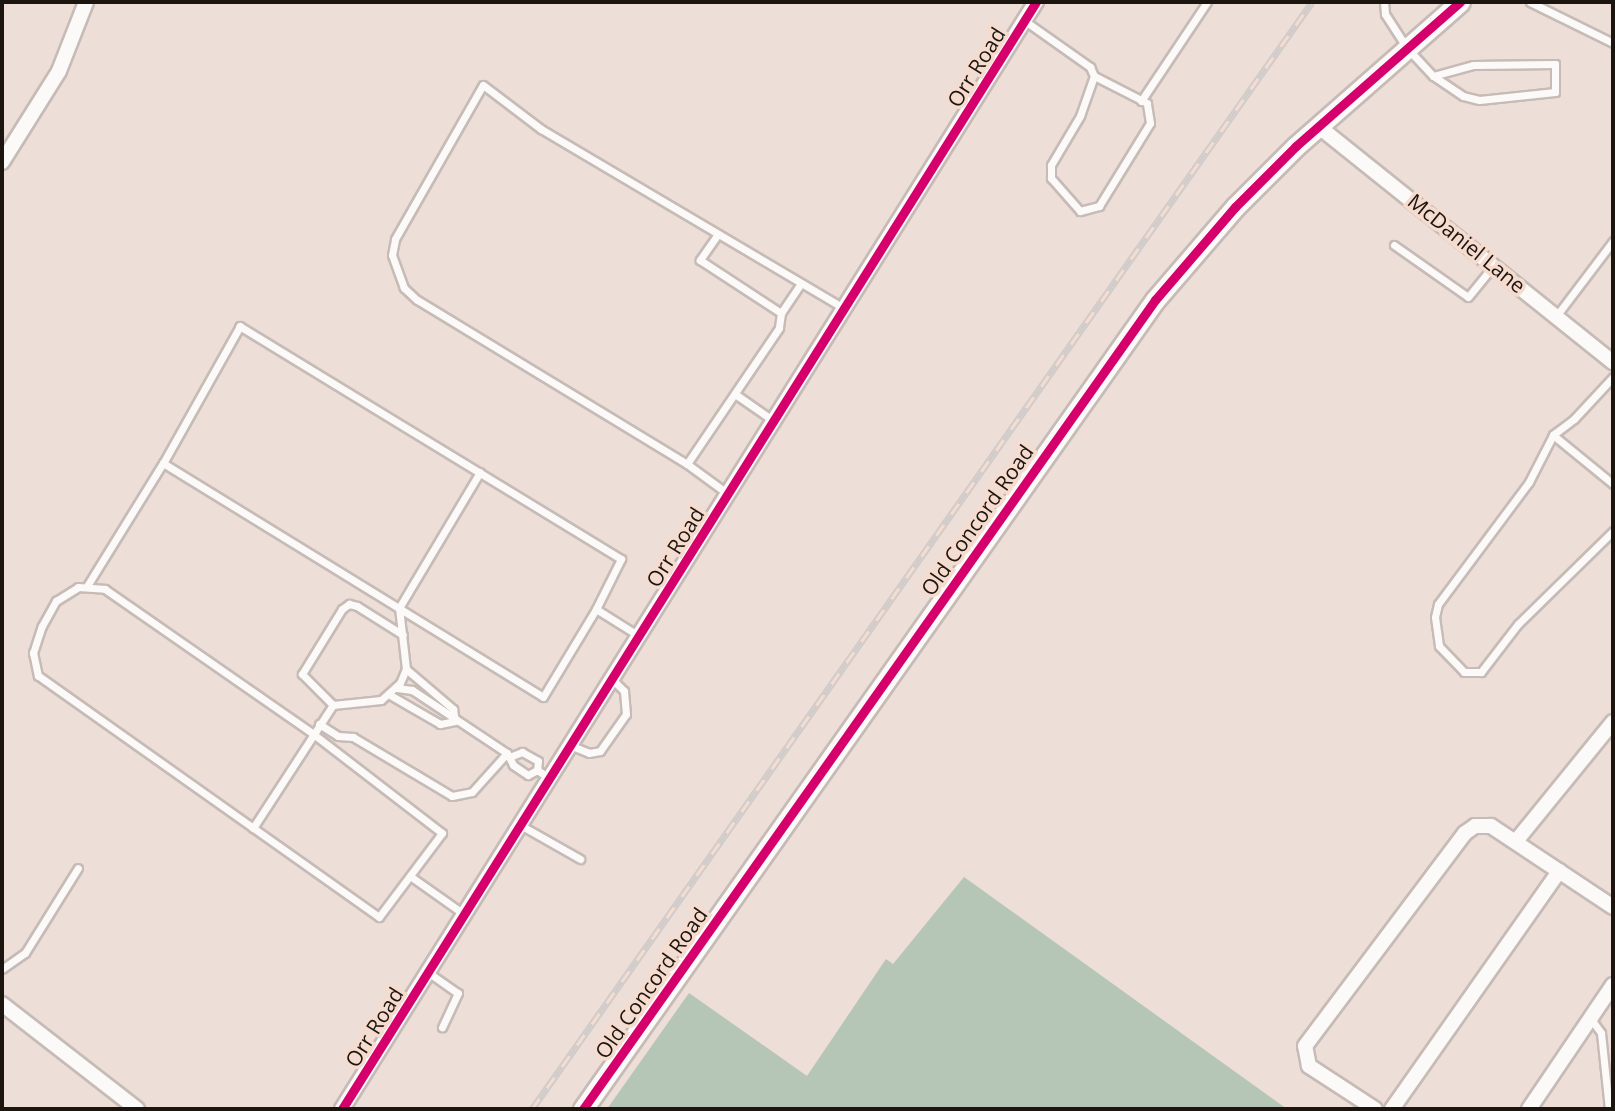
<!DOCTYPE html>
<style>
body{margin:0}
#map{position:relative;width:1615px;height:1111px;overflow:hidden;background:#edded8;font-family:"Open Sans",sans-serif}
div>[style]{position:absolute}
.forest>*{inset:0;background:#b5c6b6}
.roads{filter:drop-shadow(2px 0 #c6bbb6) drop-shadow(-2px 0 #c6bbb6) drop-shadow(0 2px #c6bbb6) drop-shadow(0 -2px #c6bbb6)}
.lane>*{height:7px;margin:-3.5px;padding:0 3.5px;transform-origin:3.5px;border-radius:3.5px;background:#fcfaf9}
.street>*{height:14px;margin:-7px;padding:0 7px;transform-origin:7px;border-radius:7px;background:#fcfaf9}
.secondary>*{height:19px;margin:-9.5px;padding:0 9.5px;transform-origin:9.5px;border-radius:9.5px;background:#fcfaf9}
.rail>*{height:7px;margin-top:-3.5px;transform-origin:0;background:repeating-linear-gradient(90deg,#f6dbcf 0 13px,#d1ccca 0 26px);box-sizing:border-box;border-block:2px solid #d1ccca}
.cycleway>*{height:9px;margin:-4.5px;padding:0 4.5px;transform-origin:4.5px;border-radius:4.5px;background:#d6006c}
span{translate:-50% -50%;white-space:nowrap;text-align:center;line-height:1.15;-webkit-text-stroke:7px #f6dbcf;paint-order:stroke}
.street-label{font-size:21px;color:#1c140f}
.frame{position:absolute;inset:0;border:4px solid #1c140f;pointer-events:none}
</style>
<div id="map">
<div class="forest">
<i style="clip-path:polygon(964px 877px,1287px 1109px,607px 1109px,689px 993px,807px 1076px,886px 959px,893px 964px)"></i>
</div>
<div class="roads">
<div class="lane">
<i style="left:1384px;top:2px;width:12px;rotate:85deg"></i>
<i style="left:1385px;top:14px;width:40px;rotate:57.1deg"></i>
<i style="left:1407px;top:48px;width:38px;rotate:47deg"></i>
<i style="left:1433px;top:76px;width:41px;rotate:-15.4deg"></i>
<i style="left:1473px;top:65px;width:82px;rotate:-0.7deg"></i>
<i style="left:1555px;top:64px;width:28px;rotate:90deg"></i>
<i style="left:1555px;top:92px;width:76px;rotate:174deg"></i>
<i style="left:1479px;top:100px;width:16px;rotate:-166deg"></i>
<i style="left:1463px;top:96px;width:36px;rotate:-146deg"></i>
<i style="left:1530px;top:2px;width:93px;rotate:26.3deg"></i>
<i style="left:1025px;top:21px;width:80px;rotate:35.3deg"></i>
<i style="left:1090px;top:67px;width:10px;rotate:66deg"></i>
<i style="left:1094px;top:76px;width:42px;rotate:109.3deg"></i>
<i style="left:1080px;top:116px;width:57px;rotate:120.6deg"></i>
<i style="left:1051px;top:165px;width:13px;rotate:90deg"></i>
<i style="left:1051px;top:178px;width:44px;rotate:48.7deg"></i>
<i style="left:1080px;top:211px;width:20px;rotate:-15deg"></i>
<i style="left:1099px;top:206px;width:97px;rotate:-58.4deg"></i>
<i style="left:1150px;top:123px;width:20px;rotate:-99deg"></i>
<i style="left:1147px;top:103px;width:59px;rotate:-153deg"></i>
<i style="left:1141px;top:101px;width:119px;rotate:-56.3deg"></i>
<i style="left:718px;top:234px;width:32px;rotate:125deg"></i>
<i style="left:700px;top:260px;width:97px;rotate:33.2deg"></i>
<i style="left:781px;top:313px;width:15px;rotate:98deg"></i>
<i style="left:779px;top:328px;width:164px;rotate:124.1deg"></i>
<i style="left:687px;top:464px;width:316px;rotate:-148.7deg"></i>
<i style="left:417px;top:300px;width:18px;rotate:-137deg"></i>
<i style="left:404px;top:288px;width:35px;rotate:-110deg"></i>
<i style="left:392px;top:255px;width:16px;rotate:-79deg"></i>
<i style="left:395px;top:239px;width:177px;rotate:-60.3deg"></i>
<i style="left:483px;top:85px;width:73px;rotate:37.2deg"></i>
<i style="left:541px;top:129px;width:353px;rotate:30.6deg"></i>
<i style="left:1394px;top:245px;width:90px;rotate:35.1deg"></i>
<i style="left:1468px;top:297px;width:41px;rotate:-50.9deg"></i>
<i style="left:781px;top:313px;width:36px;rotate:-56deg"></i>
<i style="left:1557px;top:315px;width:93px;rotate:-52.9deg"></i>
<i style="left:1613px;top:377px;width:57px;rotate:132.9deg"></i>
<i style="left:1574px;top:419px;width:26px;rotate:143deg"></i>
<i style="left:1553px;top:435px;width:53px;rotate:117.1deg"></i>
<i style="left:1529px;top:482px;width:152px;rotate:126.7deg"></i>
<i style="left:1438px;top:604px;width:13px;rotate:103deg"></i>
<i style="left:1435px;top:617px;width:29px;rotate:82deg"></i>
<i style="left:1439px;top:646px;width:36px;rotate:46deg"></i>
<i style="left:1464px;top:672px;width:17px"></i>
<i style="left:1481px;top:672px;width:61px;rotate:-52.4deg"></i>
<i style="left:1518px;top:624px;width:133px;rotate:-44.4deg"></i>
<i style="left:735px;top:394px;width:47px;rotate:34.7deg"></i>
<i style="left:1553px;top:435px;width:77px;rotate:39.2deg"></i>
<i style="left:687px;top:464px;width:51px;rotate:36.2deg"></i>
<i style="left:87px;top:586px;width:145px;rotate:-58.3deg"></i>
<i style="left:78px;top:587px;width:27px;rotate:4deg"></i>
<i style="left:105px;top:589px;width:252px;rotate:34.8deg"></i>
<i style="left:312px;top:733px;width:164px;rotate:37.6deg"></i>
<i style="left:442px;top:833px;width:105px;rotate:126.9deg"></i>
<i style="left:379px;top:917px;width:418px;rotate:-144.7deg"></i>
<i style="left:38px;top:676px;width:24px;rotate:-102deg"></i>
<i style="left:33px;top:653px;width:28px;rotate:-72deg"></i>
<i style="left:42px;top:626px;width:29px;rotate:-61deg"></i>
<i style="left:56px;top:601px;width:26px;rotate:-32deg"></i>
<i style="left:596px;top:609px;width:56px;rotate:-63.4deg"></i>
<i style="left:621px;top:559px;width:447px;rotate:-148.6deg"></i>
<i style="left:240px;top:326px;width:157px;rotate:119.3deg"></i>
<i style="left:163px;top:463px;width:446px;rotate:31.6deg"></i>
<i style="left:543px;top:697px;width:103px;rotate:-58.9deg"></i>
<i style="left:596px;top:609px;width:51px;rotate:32.1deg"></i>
<i style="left:406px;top:669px;width:62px;rotate:40.4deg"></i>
<i style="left:453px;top:709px;width:12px;rotate:81deg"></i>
<i style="left:397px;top:688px;width:15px;rotate:8deg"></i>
<i style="left:412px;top:690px;width:114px;rotate:33.6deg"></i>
<i style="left:507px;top:753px;width:13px;rotate:63deg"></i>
<i style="left:513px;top:765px;width:18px;rotate:34deg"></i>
<i style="left:528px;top:775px;width:10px;rotate:-29deg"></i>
<i style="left:390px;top:695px;width:58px;rotate:30.1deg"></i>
<i style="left:440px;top:724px;width:15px;rotate:-11deg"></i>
<i style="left:333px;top:705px;width:44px;rotate:-135deg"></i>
<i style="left:302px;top:674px;width:76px;rotate:-58.4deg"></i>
<i style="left:342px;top:609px;width:9px;rotate:-36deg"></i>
<i style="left:349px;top:604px;width:8px;rotate:14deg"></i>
<i style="left:357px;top:606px;width:54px;rotate:32.2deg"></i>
<i style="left:319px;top:724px;width:22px;rotate:32deg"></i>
<i style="left:338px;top:736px;width:15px;rotate:4deg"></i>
<i style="left:353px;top:737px;width:115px;rotate:30.8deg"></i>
<i style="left:452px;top:796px;width:20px;rotate:-11deg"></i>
<i style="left:472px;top:792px;width:52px;rotate:-48.1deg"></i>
<i style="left:572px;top:746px;width:18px;rotate:22deg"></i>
<i style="left:589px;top:753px;width:11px;rotate:-10deg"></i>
<i style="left:600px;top:751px;width:45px;rotate:-54.9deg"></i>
<i style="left:626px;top:714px;width:23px;rotate:-95deg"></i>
<i style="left:624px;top:691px;width:17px;rotate:-135deg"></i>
<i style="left:512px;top:756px;width:11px;rotate:-22deg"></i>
<i style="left:522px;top:752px;width:18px;rotate:29deg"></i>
<i style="left:538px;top:761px;width:9px;rotate:96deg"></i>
<i style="left:537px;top:770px;width:17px;rotate:33deg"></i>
<i style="left:522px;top:826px;width:67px;rotate:29.6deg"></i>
<i style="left:253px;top:828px;width:147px;rotate:-57deg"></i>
<i style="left:333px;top:705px;width:48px;rotate:-5.9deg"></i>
<i style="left:381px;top:700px;width:25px;rotate:-42deg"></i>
<i style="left:400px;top:683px;width:15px;rotate:-67deg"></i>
<i style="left:406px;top:669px;width:61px;rotate:-96.5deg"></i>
<i style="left:399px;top:608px;width:158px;rotate:-59.2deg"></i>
<i style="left:410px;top:876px;width:67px;rotate:35.3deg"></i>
<i style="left:2px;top:969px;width:28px;rotate:-35deg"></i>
<i style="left:25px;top:953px;width:100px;rotate:-58.1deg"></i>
<i style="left:429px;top:973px;width:35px;rotate:35deg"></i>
<i style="left:458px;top:993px;width:38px;rotate:115deg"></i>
<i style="left:1591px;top:1019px;width:17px;rotate:54deg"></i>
<i style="left:1601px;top:1033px;width:76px;rotate:84deg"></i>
</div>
<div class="street">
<i style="left:1318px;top:126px;width:378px;rotate:38.7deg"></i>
<i style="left:2px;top:162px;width:107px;rotate:-57.9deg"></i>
<i style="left:59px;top:71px;width:74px;rotate:-68.6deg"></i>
<i style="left:1517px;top:840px;width:152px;rotate:-50.9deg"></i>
<i style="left:2px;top:1004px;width:171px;rotate:37.9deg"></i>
<i style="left:342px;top:1109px;width:1307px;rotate:-57.92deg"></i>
<i style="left:1375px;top:1109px;width:79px;rotate:-146.9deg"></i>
<i style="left:1309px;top:1066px;width:20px;rotate:-101deg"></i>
<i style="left:1305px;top:1046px;width:266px;rotate:-53.1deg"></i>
<i style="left:1465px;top:833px;width:12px;rotate:-35deg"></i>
<i style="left:1475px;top:826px;width:16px"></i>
<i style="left:1491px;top:826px;width:146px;rotate:33.6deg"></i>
<i style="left:1392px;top:1109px;width:291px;rotate:-54.9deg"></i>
<i style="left:1529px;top:1109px;width:150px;rotate:-55.9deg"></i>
</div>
<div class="secondary">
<i style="left:583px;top:1109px;width:991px;rotate:-54.74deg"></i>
<i style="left:1155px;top:300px;width:123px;rotate:-49.3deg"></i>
<i style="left:1235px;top:207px;width:86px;rotate:-45deg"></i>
<i style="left:1296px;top:146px;width:218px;rotate:-41.3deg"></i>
</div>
</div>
<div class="rail">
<i style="left:532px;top:1109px;width:1354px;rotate:-54.83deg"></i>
</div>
<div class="cycleway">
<i style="left:342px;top:1109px;width:1307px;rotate:-57.92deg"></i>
<i style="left:583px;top:1109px;width:991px;rotate:-54.74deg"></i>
<i style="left:1155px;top:300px;width:123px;rotate:-49.3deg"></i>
<i style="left:1235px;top:207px;width:86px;rotate:-45deg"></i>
<i style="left:1296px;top:146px;width:218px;rotate:-41.3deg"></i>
</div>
<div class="street-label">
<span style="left:976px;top:67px;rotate:-58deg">Orr Road</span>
<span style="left:1467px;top:243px;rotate:39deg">McDaniel Lane</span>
<span style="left:977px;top:520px;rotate:-55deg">Old Concord Road</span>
<span style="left:675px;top:547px;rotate:-58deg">Orr Road</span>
<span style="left:651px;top:983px;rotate:-55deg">Old Concord Road</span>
<span style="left:374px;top:1027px;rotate:-58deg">Orr Road</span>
</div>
<div class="frame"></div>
</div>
